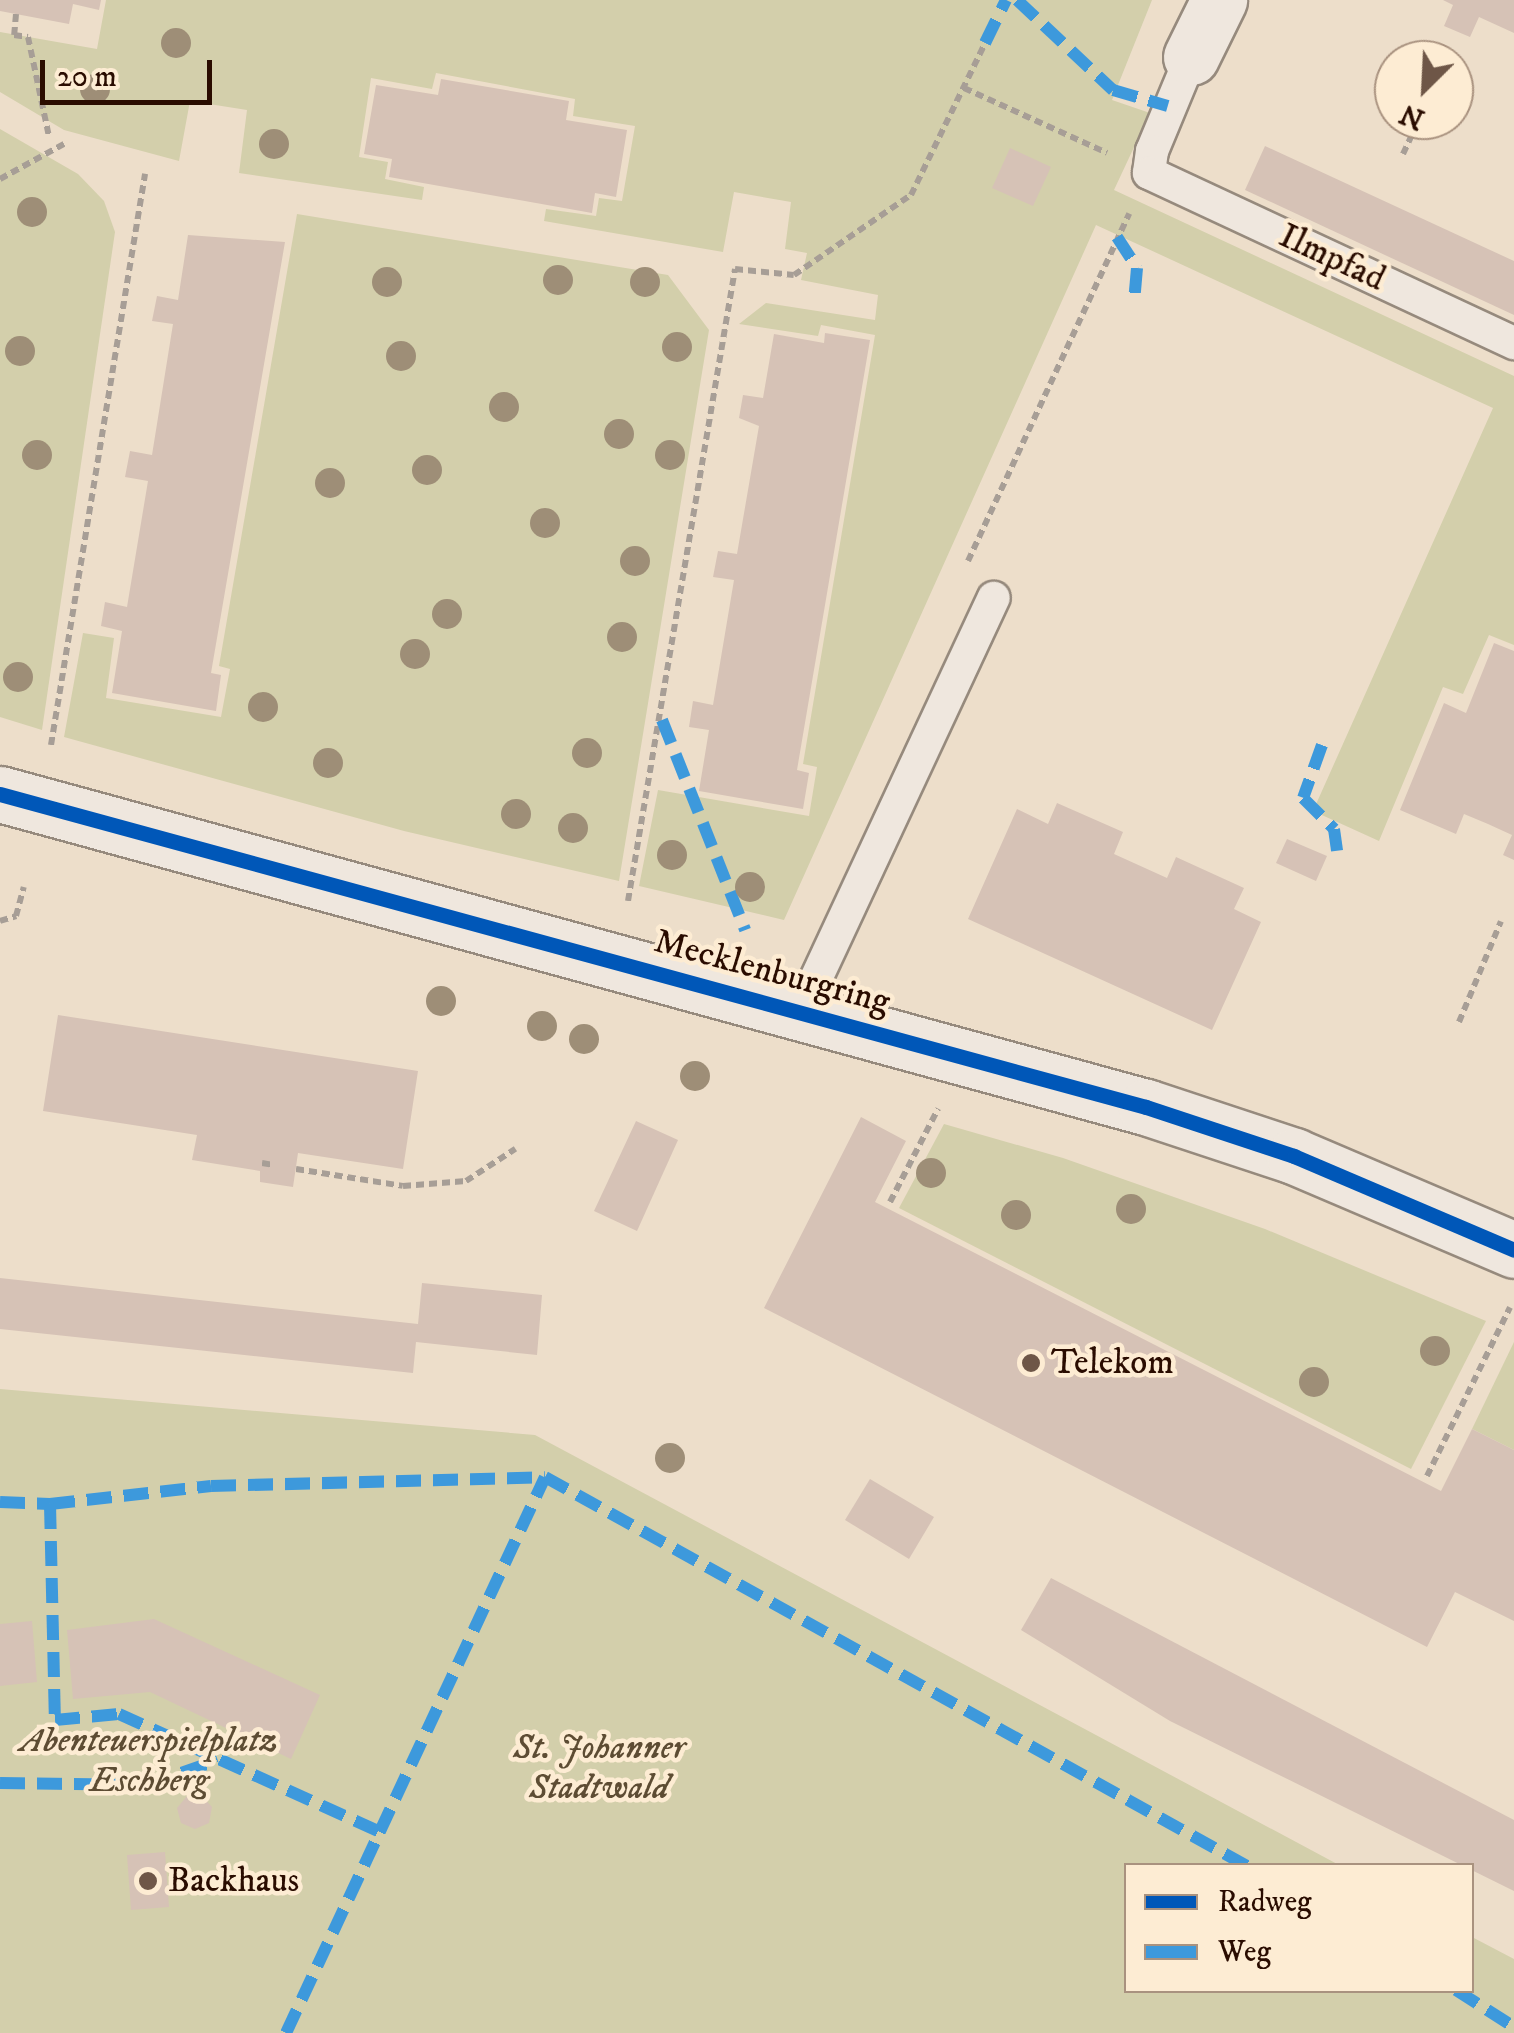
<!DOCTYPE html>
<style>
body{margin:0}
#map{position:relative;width:1514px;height:2033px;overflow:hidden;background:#eddeca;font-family:"IM FELL DW Pica",serif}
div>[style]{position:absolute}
.green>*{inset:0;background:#d3cfab}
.building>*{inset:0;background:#d6c2b6}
.path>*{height:6px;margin-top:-3px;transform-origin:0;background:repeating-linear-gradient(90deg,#a79e96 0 8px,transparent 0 13px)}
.roads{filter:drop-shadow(2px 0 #968a7d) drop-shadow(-2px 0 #968a7d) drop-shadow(0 2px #968a7d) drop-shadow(0 -2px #968a7d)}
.service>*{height:32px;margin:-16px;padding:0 16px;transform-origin:16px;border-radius:16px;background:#efe7de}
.minor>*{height:55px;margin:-27.5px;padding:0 27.5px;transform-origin:27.5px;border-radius:27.5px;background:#efe7de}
.tertiary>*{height:55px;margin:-27.5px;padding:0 27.5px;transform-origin:27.5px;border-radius:27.5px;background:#efe7de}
.quiet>*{height:12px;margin-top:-6px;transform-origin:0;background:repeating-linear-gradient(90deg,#3d99dc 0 25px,transparent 0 37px)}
.cycleway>*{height:15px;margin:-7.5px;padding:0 7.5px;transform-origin:7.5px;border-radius:7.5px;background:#0057b8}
.trees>*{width:30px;height:30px;margin:-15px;border-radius:50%;background:#9e8e77}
.dots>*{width:28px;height:28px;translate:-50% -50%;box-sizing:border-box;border:5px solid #fdecd3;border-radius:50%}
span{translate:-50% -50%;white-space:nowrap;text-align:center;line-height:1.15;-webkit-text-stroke:9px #fdecd3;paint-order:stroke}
.street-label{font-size:35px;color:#2a0c00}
.poi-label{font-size:35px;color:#2a0c00}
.left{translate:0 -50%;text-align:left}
.park-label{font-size:35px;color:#5d4c33;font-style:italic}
.legend{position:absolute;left:1124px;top:1863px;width:350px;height:130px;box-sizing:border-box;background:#fdecd3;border:2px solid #a9927f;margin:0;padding:12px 18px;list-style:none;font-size:30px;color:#2a0c00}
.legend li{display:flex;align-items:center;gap:20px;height:50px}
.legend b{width:50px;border:2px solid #a9927f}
.north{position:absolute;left:1374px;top:40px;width:100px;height:100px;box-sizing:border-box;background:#fdecd3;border:2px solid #a9927f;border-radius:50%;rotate:204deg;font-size:28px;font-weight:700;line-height:40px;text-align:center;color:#2a0c00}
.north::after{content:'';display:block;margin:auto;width:35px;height:45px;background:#6e5647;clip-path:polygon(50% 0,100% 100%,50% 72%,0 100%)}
.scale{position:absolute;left:40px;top:60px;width:172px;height:45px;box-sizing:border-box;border:5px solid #2a0c00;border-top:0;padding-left:12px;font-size:30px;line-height:35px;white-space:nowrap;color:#2a0c00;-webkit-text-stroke:8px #fdecd3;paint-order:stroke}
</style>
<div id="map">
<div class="green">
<i style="clip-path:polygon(106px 0,1152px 0,1112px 100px,1150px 113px,1114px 190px,1514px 376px,1514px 645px,1489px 635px,1463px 694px,1443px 687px,1379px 841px,1313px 811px,1493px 408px,1096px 225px,784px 920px,639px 886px,658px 790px,809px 816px,817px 767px,803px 764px,875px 335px,821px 325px,818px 336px,739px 324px,766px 303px,875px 320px,878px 295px,801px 280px,807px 253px,785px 249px,791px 202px,734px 192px,723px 252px,544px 221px,546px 209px,596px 216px,599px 198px,622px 201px,635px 126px,573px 116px,575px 99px,436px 73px,432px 89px,371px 78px,359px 157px,388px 162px,385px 179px,424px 187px,422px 200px,239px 173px,247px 110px,190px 101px,179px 161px,64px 130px,0 92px,0 32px,97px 49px)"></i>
<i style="clip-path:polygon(0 129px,78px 174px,104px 201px,115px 232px,42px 730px,0 717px)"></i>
<i style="clip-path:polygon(297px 214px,668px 275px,709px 330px,619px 881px,404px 831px,64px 737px,83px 633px,114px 638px,106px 698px,221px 717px,230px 669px,219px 666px)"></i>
<i style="clip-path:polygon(944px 1124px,1063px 1158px,1265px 1229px,1486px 1321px,1411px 1469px,899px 1208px)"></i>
<i style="clip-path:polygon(1514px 1342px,1514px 1450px,1472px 1429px)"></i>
<i style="clip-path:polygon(0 1389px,535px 1435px,1339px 1865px,1126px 1866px,1126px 1990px,1472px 1990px,1472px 1937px,1514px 1959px,1514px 2033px,0 2033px)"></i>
</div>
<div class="building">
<i style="clip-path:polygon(0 0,101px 0,99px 10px,73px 4px,69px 24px,0 11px)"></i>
<i style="clip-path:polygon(1443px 0,1514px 0,1514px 33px,1479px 17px,1470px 37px,1444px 26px,1453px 5px)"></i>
<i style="clip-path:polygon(441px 79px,569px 101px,566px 120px,627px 130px,616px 197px,595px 193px,592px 213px,389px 177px,392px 159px,364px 154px,376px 85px,438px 95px)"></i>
<i style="clip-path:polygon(1265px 146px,1514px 261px,1514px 315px,1245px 190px)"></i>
<i style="clip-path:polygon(1010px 148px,1051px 167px,1033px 206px,992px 188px)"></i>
<i style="clip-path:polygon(188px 235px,285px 242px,211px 673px,221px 675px,216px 711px,112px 693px,122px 631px,101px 626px,105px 602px,127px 607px,148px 481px,125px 477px,130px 451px,152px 455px,173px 324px,152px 321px,157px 296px,178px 300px)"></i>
<i style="clip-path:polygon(825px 333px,870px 340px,797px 770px,809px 773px,803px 809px,699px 791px,709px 730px,689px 727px,693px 701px,713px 705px,734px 580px,713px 577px,718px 551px,737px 554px,759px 426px,739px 418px,743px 395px,763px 398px,774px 334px,824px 343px)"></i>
<i style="clip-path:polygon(1494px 643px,1514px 651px,1514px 860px,1503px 855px,1512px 835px,1488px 824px,1464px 814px,1456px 834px,1400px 810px,1444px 703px,1466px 713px)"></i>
<i style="clip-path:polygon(1057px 803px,1123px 832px,1114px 854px,1167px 878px,1176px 857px,1244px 888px,1234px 909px,1261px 922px,1212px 1030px,968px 919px,1017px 809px,1048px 824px)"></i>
<i style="clip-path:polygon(1287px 839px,1327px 856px,1316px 881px,1276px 863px)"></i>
<i style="clip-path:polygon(58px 1015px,418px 1071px,403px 1169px,298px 1153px,293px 1187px,260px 1182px,260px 1171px,192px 1160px,197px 1135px,43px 1111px)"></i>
<i style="clip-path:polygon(861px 1117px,906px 1141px,875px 1202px,1441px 1491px,1472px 1429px,1514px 1450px,1514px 1621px,1455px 1592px,1427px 1647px,764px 1308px)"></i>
<i style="clip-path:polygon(636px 1121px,678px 1140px,637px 1231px,594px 1211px)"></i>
<i style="clip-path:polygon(0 1278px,418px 1324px,422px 1283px,542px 1295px,537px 1355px,416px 1342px,413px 1373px,0 1329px)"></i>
<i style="clip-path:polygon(870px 1479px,934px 1517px,909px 1559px,845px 1520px)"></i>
<i style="clip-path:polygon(1051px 1578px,1514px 1820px,1514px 1891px,1170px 1721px,1021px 1630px)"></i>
<i style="clip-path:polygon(154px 1619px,320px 1695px,291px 1759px,150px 1692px,73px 1699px,67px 1630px)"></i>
<i style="clip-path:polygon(32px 1621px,37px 1682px,0 1686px,0 1624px)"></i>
<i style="clip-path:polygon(187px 1796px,202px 1796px,212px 1807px,209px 1823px,195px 1829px,181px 1823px,177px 1808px)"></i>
<i style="clip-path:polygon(165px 1852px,169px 1907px,131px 1910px,127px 1855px)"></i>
</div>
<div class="path">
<i style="left:16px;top:14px;width:21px;rotate:95deg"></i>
<i style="left:14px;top:35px;width:14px;rotate:8deg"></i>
<i style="left:28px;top:37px;width:102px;rotate:78.1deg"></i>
<i style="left:964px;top:88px;width:157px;rotate:24.4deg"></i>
<i style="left:1403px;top:154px;width:38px;rotate:-65deg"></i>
<i style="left:0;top:179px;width:73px;rotate:-28.7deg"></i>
<i style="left:968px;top:561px;width:383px;rotate:-65.1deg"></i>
<i style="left:51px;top:745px;width:579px;rotate:-80.65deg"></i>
<i style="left:628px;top:901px;width:641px;rotate:-80.39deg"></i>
<i style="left:735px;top:269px;width:59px;rotate:5.8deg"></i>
<i style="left:794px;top:275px;width:142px;rotate:-34.4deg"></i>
<i style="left:911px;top:195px;width:169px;rotate:-64deg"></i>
<i style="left:0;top:921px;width:17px;rotate:-17deg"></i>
<i style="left:16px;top:916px;width:30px;rotate:-75deg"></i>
<i style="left:1459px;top:1022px;width:109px;rotate:-67.4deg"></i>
<i style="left:262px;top:1163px;width:11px;rotate:10deg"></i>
<i style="left:296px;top:1169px;width:108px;rotate:9deg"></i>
<i style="left:403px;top:1186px;width:63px;rotate:-4.5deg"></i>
<i style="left:466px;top:1181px;width:59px;rotate:-33.1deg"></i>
<i style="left:890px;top:1202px;width:105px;rotate:-62.7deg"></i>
<i style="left:1427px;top:1476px;width:188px;rotate:-63.8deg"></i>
</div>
<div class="roads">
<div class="service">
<i style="left:1191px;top:57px;width:102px;rotate:112.5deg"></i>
<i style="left:1152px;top:151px;width:22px;rotate:98deg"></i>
<i style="left:1149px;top:173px;width:403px;rotate:25deg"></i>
<i style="left:801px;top:1011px;width:456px;rotate:-65deg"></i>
</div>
<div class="minor">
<i style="left:1191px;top:57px;width:64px;rotate:-63.8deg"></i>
</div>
<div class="tertiary">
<i style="left:0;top:794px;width:1188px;rotate:15.28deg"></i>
<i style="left:1146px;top:1107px;width:156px;rotate:18.3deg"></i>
<i style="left:1294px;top:1156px;width:239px;rotate:23.1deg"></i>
</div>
</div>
<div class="quiet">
<i style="left:1017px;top:0;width:132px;rotate:43.2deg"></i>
<i style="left:1113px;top:90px;width:57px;rotate:16.2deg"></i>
<i style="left:985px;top:43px;width:48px;rotate:-64deg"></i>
<i style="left:1117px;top:237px;width:37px;rotate:57deg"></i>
<i style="left:1137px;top:268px;width:34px;rotate:95deg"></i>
<i style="left:662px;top:720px;width:226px;rotate:68.4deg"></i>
<i style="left:1322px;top:745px;width:56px;rotate:109.7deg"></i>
<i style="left:1303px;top:798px;width:44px;rotate:45deg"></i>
<i style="left:1334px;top:829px;width:22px;rotate:82deg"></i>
<i style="left:0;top:1502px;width:50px;rotate:2.3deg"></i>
<i style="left:50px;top:1504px;width:162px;rotate:-6.4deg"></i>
<i style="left:211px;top:1486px;width:334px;rotate:-1.5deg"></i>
<i style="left:545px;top:1477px;width:803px;rotate:28.99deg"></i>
<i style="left:50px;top:1504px;width:216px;rotate:88.7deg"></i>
<i style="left:55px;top:1720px;width:64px;rotate:-5.4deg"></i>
<i style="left:119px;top:1714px;width:289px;rotate:24.3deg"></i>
<i style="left:0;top:1783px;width:147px;rotate:0.8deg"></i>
<i style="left:147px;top:1785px;width:75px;rotate:-19.4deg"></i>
<i style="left:1456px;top:1990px;width:69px;rotate:32.5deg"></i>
<i style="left:286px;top:2033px;width:613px;rotate:-65.02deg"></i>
</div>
<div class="cycleway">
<i style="left:0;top:794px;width:1188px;rotate:15.28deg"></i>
<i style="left:1146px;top:1107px;width:156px;rotate:18.3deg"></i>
<i style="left:1294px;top:1156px;width:239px;rotate:23.1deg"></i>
</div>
<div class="trees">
<i style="left:176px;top:43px"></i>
<i style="left:95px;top:89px"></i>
<i style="left:274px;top:144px"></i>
<i style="left:32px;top:212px"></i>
<i style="left:558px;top:280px"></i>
<i style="left:387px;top:282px"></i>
<i style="left:645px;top:282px"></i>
<i style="left:677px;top:347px"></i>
<i style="left:20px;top:351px"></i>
<i style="left:401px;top:356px"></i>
<i style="left:504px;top:407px"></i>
<i style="left:619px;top:434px"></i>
<i style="left:37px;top:455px"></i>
<i style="left:670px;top:455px"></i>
<i style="left:427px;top:470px"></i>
<i style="left:330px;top:483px"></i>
<i style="left:545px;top:523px"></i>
<i style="left:635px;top:561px"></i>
<i style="left:447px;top:614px"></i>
<i style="left:622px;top:637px"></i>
<i style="left:415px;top:654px"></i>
<i style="left:18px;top:677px"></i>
<i style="left:263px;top:707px"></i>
<i style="left:587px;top:753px"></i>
<i style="left:328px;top:763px"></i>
<i style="left:516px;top:814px"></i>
<i style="left:573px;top:828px"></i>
<i style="left:672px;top:855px"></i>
<i style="left:750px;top:887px"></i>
<i style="left:441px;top:1001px"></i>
<i style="left:542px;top:1026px"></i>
<i style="left:584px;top:1039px"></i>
<i style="left:695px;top:1076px"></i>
<i style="left:931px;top:1173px"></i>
<i style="left:1131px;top:1209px"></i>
<i style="left:1016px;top:1215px"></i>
<i style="left:1435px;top:1351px"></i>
<i style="left:1314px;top:1382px"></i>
<i style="left:670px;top:1458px"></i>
</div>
<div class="dots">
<i style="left:1031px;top:1363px;background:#6e5647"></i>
<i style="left:148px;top:1881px;background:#6e5647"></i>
</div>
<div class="street-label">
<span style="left:1332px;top:258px;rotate:25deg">Ilmpfad</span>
<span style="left:772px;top:972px;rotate:15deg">Mecklenburgring</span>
</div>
<div class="poi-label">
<span class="left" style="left:1051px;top:1363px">Telekom</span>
<span class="left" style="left:168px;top:1881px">Backhaus</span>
</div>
<div class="park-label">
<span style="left:149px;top:1761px">Abenteuerspielplatz<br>Eschberg</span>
<span style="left:599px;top:1768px">St. Johanner<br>Stadtwald</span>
</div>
<ul class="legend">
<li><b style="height:12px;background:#0057b8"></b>Radweg</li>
<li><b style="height:12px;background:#3d99dc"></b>Weg</li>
</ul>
<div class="north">N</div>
<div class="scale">20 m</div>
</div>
